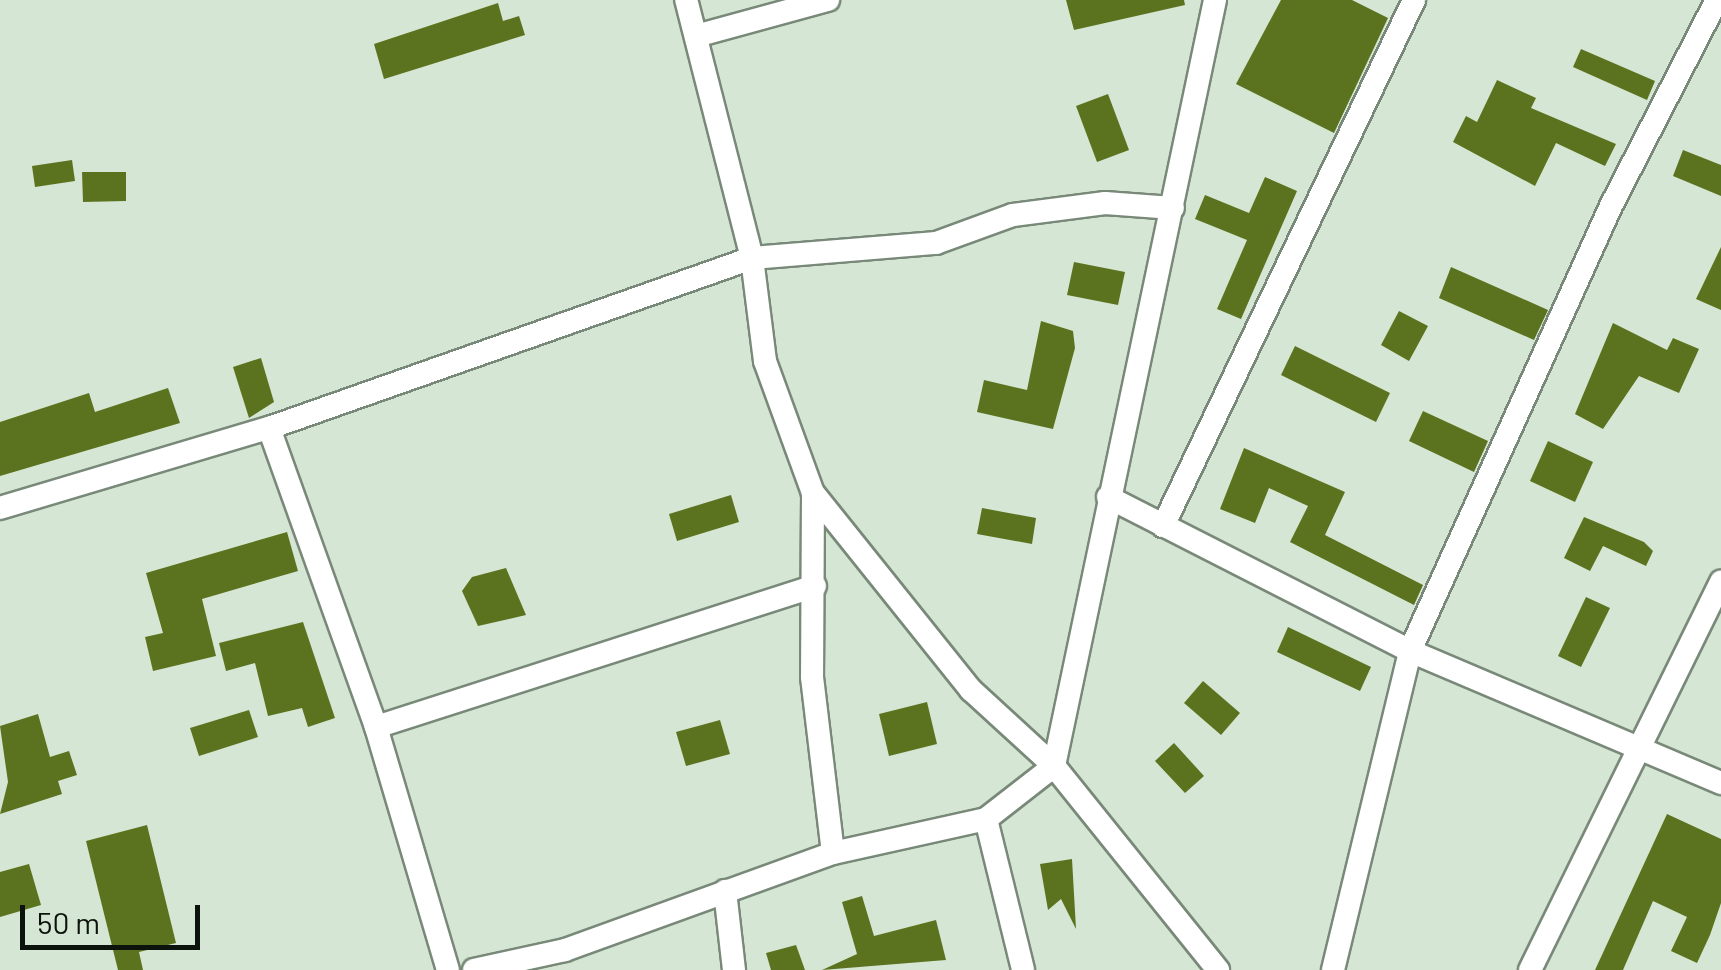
<!DOCTYPE html>
<style>
body{margin:0}
#map{position:relative;width:1721px;height:970px;overflow:hidden;background:#d5e6d4;font-family:Barlow,sans-serif}
div>[style]{position:absolute}
.building>*{inset:0;background:#5b731e}
.roads{filter:drop-shadow(2px 0 #798979) drop-shadow(-2px 0 #798979) drop-shadow(0 2px #798979) drop-shadow(0 -2px #798979)}
.street>*{height:22px;margin:-11px;padding:0 11px;transform-origin:11px;border-radius:11px;background:#fff}
span{translate:-50% -50%;white-space:nowrap;text-align:center;line-height:1.15;-webkit-text-stroke:8px #d5e6d4;paint-order:stroke}
.scale{position:absolute;left:20px;top:905px;width:180px;height:45px;box-sizing:border-box;border:5px solid #0c120c;border-top:0;padding-left:12px;font-size:30px;line-height:35px;white-space:nowrap;color:#0c120c;-webkit-text-stroke:8px #d5e6d4;paint-order:stroke}
</style>
<div id="map">
<div class="building">
<i style="clip-path:polygon(1066px 0,1184px 0,1185px 5px,1074px 30px)"></i>
<i style="clip-path:polygon(1281px 0,1352px 0,1388px 18px,1334px 133px,1236px 84px)"></i>
<i style="clip-path:polygon(498px 3px,503px 21px,519px 16px,525px 35px,384px 79px,374px 44px)"></i>
<i style="clip-path:polygon(1581px 49px,1655px 81px,1647px 100px,1573px 67px)"></i>
<i style="clip-path:polygon(1497px 80px,1536px 98px,1531px 108px,1616px 144px,1605px 166px,1556px 143px,1535px 186px,1453px 142px,1466px 116px,1477px 122px)"></i>
<i style="clip-path:polygon(1108px 94px,1129px 150px,1097px 162px,1076px 106px)"></i>
<i style="clip-path:polygon(1683px 150px,1721px 165px,1721px 196px,1673px 176px)"></i>
<i style="clip-path:polygon(72px 160px,75px 181px,35px 187px,32px 166px)"></i>
<i style="clip-path:polygon(82px 172px,126px 172px,126px 201px,83px 202px)"></i>
<i style="clip-path:polygon(1265px 177px,1297px 191px,1241px 319px,1217px 309px,1247px 240px,1195px 219px,1205px 195px,1249px 213px)"></i>
<i style="clip-path:polygon(1721px 247px,1721px 310px,1696px 299px)"></i>
<i style="clip-path:polygon(1074px 262px,1125px 272px,1118px 305px,1067px 295px)"></i>
<i style="clip-path:polygon(1451px 267px,1548px 310px,1534px 340px,1439px 298px)"></i>
<i style="clip-path:polygon(1399px 311px,1428px 326px,1409px 361px,1381px 345px)"></i>
<i style="clip-path:polygon(1041px 321px,1073px 331px,1075px 348px,1053px 429px,977px 412px,984px 380px,1027px 390px)"></i>
<i style="clip-path:polygon(1613px 323px,1667px 350px,1673px 338px,1699px 349px,1679px 393px,1639px 376px,1603px 429px,1575px 414px)"></i>
<i style="clip-path:polygon(1295px 346px,1390px 393px,1376px 422px,1281px 375px)"></i>
<i style="clip-path:polygon(261px 358px,274px 402px,249px 418px,233px 367px)"></i>
<i style="clip-path:polygon(168px 388px,180px 423px,0 476px,0 422px,89px 393px,95px 412px)"></i>
<i style="clip-path:polygon(1423px 411px,1488px 441px,1474px 472px,1409px 441px)"></i>
<i style="clip-path:polygon(1548px 441px,1593px 462px,1575px 502px,1530px 481px)"></i>
<i style="clip-path:polygon(1244px 448px,1345px 492px,1325px 535px,1423px 585px,1414px 605px,1290px 542px,1308px 506px,1269px 488px,1255px 523px,1220px 509px)"></i>
<i style="clip-path:polygon(731px 495px,739px 522px,677px 541px,669px 514px)"></i>
<i style="clip-path:polygon(982px 508px,1036px 518px,1032px 544px,977px 534px)"></i>
<i style="clip-path:polygon(1584px 517px,1644px 542px,1653px 551px,1646px 566px,1603px 546px,1590px 571px,1564px 558px)"></i>
<i style="clip-path:polygon(287px 532px,298px 571px,202px 599px,216px 656px,153px 671px,145px 637px,163px 633px,146px 573px)"></i>
<i style="clip-path:polygon(506px 568px,526px 615px,478px 626px,462px 591px,472px 577px)"></i>
<i style="clip-path:polygon(1586px 597px,1610px 608px,1581px 667px,1558px 656px)"></i>
<i style="clip-path:polygon(303px 622px,335px 718px,308px 727px,302px 708px,268px 716px,255px 663px,226px 671px,219px 643px)"></i>
<i style="clip-path:polygon(1288px 627px,1371px 667px,1360px 691px,1277px 652px)"></i>
<i style="clip-path:polygon(1203px 681px,1240px 713px,1221px 735px,1184px 703px)"></i>
<i style="clip-path:polygon(927px 702px,937px 744px,889px 756px,879px 714px)"></i>
<i style="clip-path:polygon(249px 710px,258px 737px,199px 756px,190px 728px)"></i>
<i style="clip-path:polygon(38px 714px,50px 757px,69px 751px,77px 775px,58px 781px,62px 794px,0 814px,8px 782px,0 726px)"></i>
<i style="clip-path:polygon(720px 720px,730px 754px,686px 766px,676px 732px)"></i>
<i style="clip-path:polygon(1174px 743px,1204px 776px,1185px 793px,1155px 761px)"></i>
<i style="clip-path:polygon(1667px 814px,1721px 839px,1721px 903px,1710px 935px,1697px 963px,1671px 951px,1687px 917px,1653px 901px,1623px 970px,1595px 970px)"></i>
<i style="clip-path:polygon(147px 825px,176px 943px,139px 952px,143px 970px,118px 970px,86px 841px)"></i>
<i style="clip-path:polygon(1072px 859px,1076px 929px,1061px 899px,1048px 910px,1040px 864px)"></i>
<i style="clip-path:polygon(29px 864px,41px 905px,0 917px,0 872px)"></i>
<i style="clip-path:polygon(862px 896px,874px 936px,936px 920px,946px 960px,822px 970px,857px 954px,842px 902px)"></i>
<i style="clip-path:polygon(796px 945px,805px 970px,771px 970px,766px 953px)"></i>
</div>
<div class="roads">
<div class="street">
<i style="left:1215px;top:0;width:783px;rotate:101.87deg"></i>
<i style="left:1054px;top:766px;width:262px;rotate:51.2deg"></i>
<i style="left:696px;top:36px;width:137px;rotate:-15.3deg"></i>
<i style="left:269px;top:428px;width:318px;rotate:70.3deg"></i>
<i style="left:376px;top:727px;width:253px;rotate:73.5deg"></i>
<i style="left:813px;top:493px;width:184px;rotate:90.3deg"></i>
<i style="left:812px;top:677px;width:177px;rotate:83.2deg"></i>
<i style="left:1108px;top:497px;width:339px;rotate:27deg"></i>
<i style="left:1410px;top:651px;width:338px;rotate:23deg"></i>
<i style="left:0;top:508px;width:281px;rotate:-16.6deg"></i>
<i style="left:269px;top:428px;width:512px;rotate:-19.39deg"></i>
<i style="left:752px;top:258px;width:185px;rotate:-4.7deg"></i>
<i style="left:936px;top:243px;width:82px;rotate:-20deg"></i>
<i style="left:1013px;top:215px;width:93px;rotate:-7.4deg"></i>
<i style="left:1105px;top:203px;width:68px;rotate:4.2deg"></i>
<i style="left:1163px;top:526px;width:583px;rotate:-64.49deg"></i>
<i style="left:376px;top:727px;width:461px;rotate:-17.8deg"></i>
<i style="left:986px;top:819px;width:155px;rotate:76.2deg"></i>
<i style="left:725px;top:891px;width:80px;rotate:83.5deg"></i>
<i style="left:474px;top:970px;width:93px;rotate:-12.4deg"></i>
<i style="left:565px;top:950px;width:285px;rotate:-19.9deg"></i>
<i style="left:833px;top:853px;width:157px;rotate:-12.5deg"></i>
<i style="left:986px;top:819px;width:86px;rotate:-37.9deg"></i>
<i style="left:1054px;top:766px;width:113px;rotate:-137.5deg"></i>
<i style="left:971px;top:690px;width:253px;rotate:-128.7deg"></i>
<i style="left:813px;top:493px;width:140px;rotate:-110deg"></i>
<i style="left:765px;top:361px;width:104px;rotate:-97.2deg"></i>
<i style="left:752px;top:258px;width:266px;rotate:-104.3deg"></i>
<i style="left:1333px;top:970px;width:328px;rotate:-76.4deg"></i>
<i style="left:1410px;top:651px;width:493px;rotate:-65.7deg"></i>
<i style="left:1613px;top:202px;width:227px;rotate:-62.8deg"></i>
<i style="left:1530px;top:970px;width:433px;rotate:-63.8deg"></i>
</div>
</div>
<div class="scale">50 m</div>
</div>
